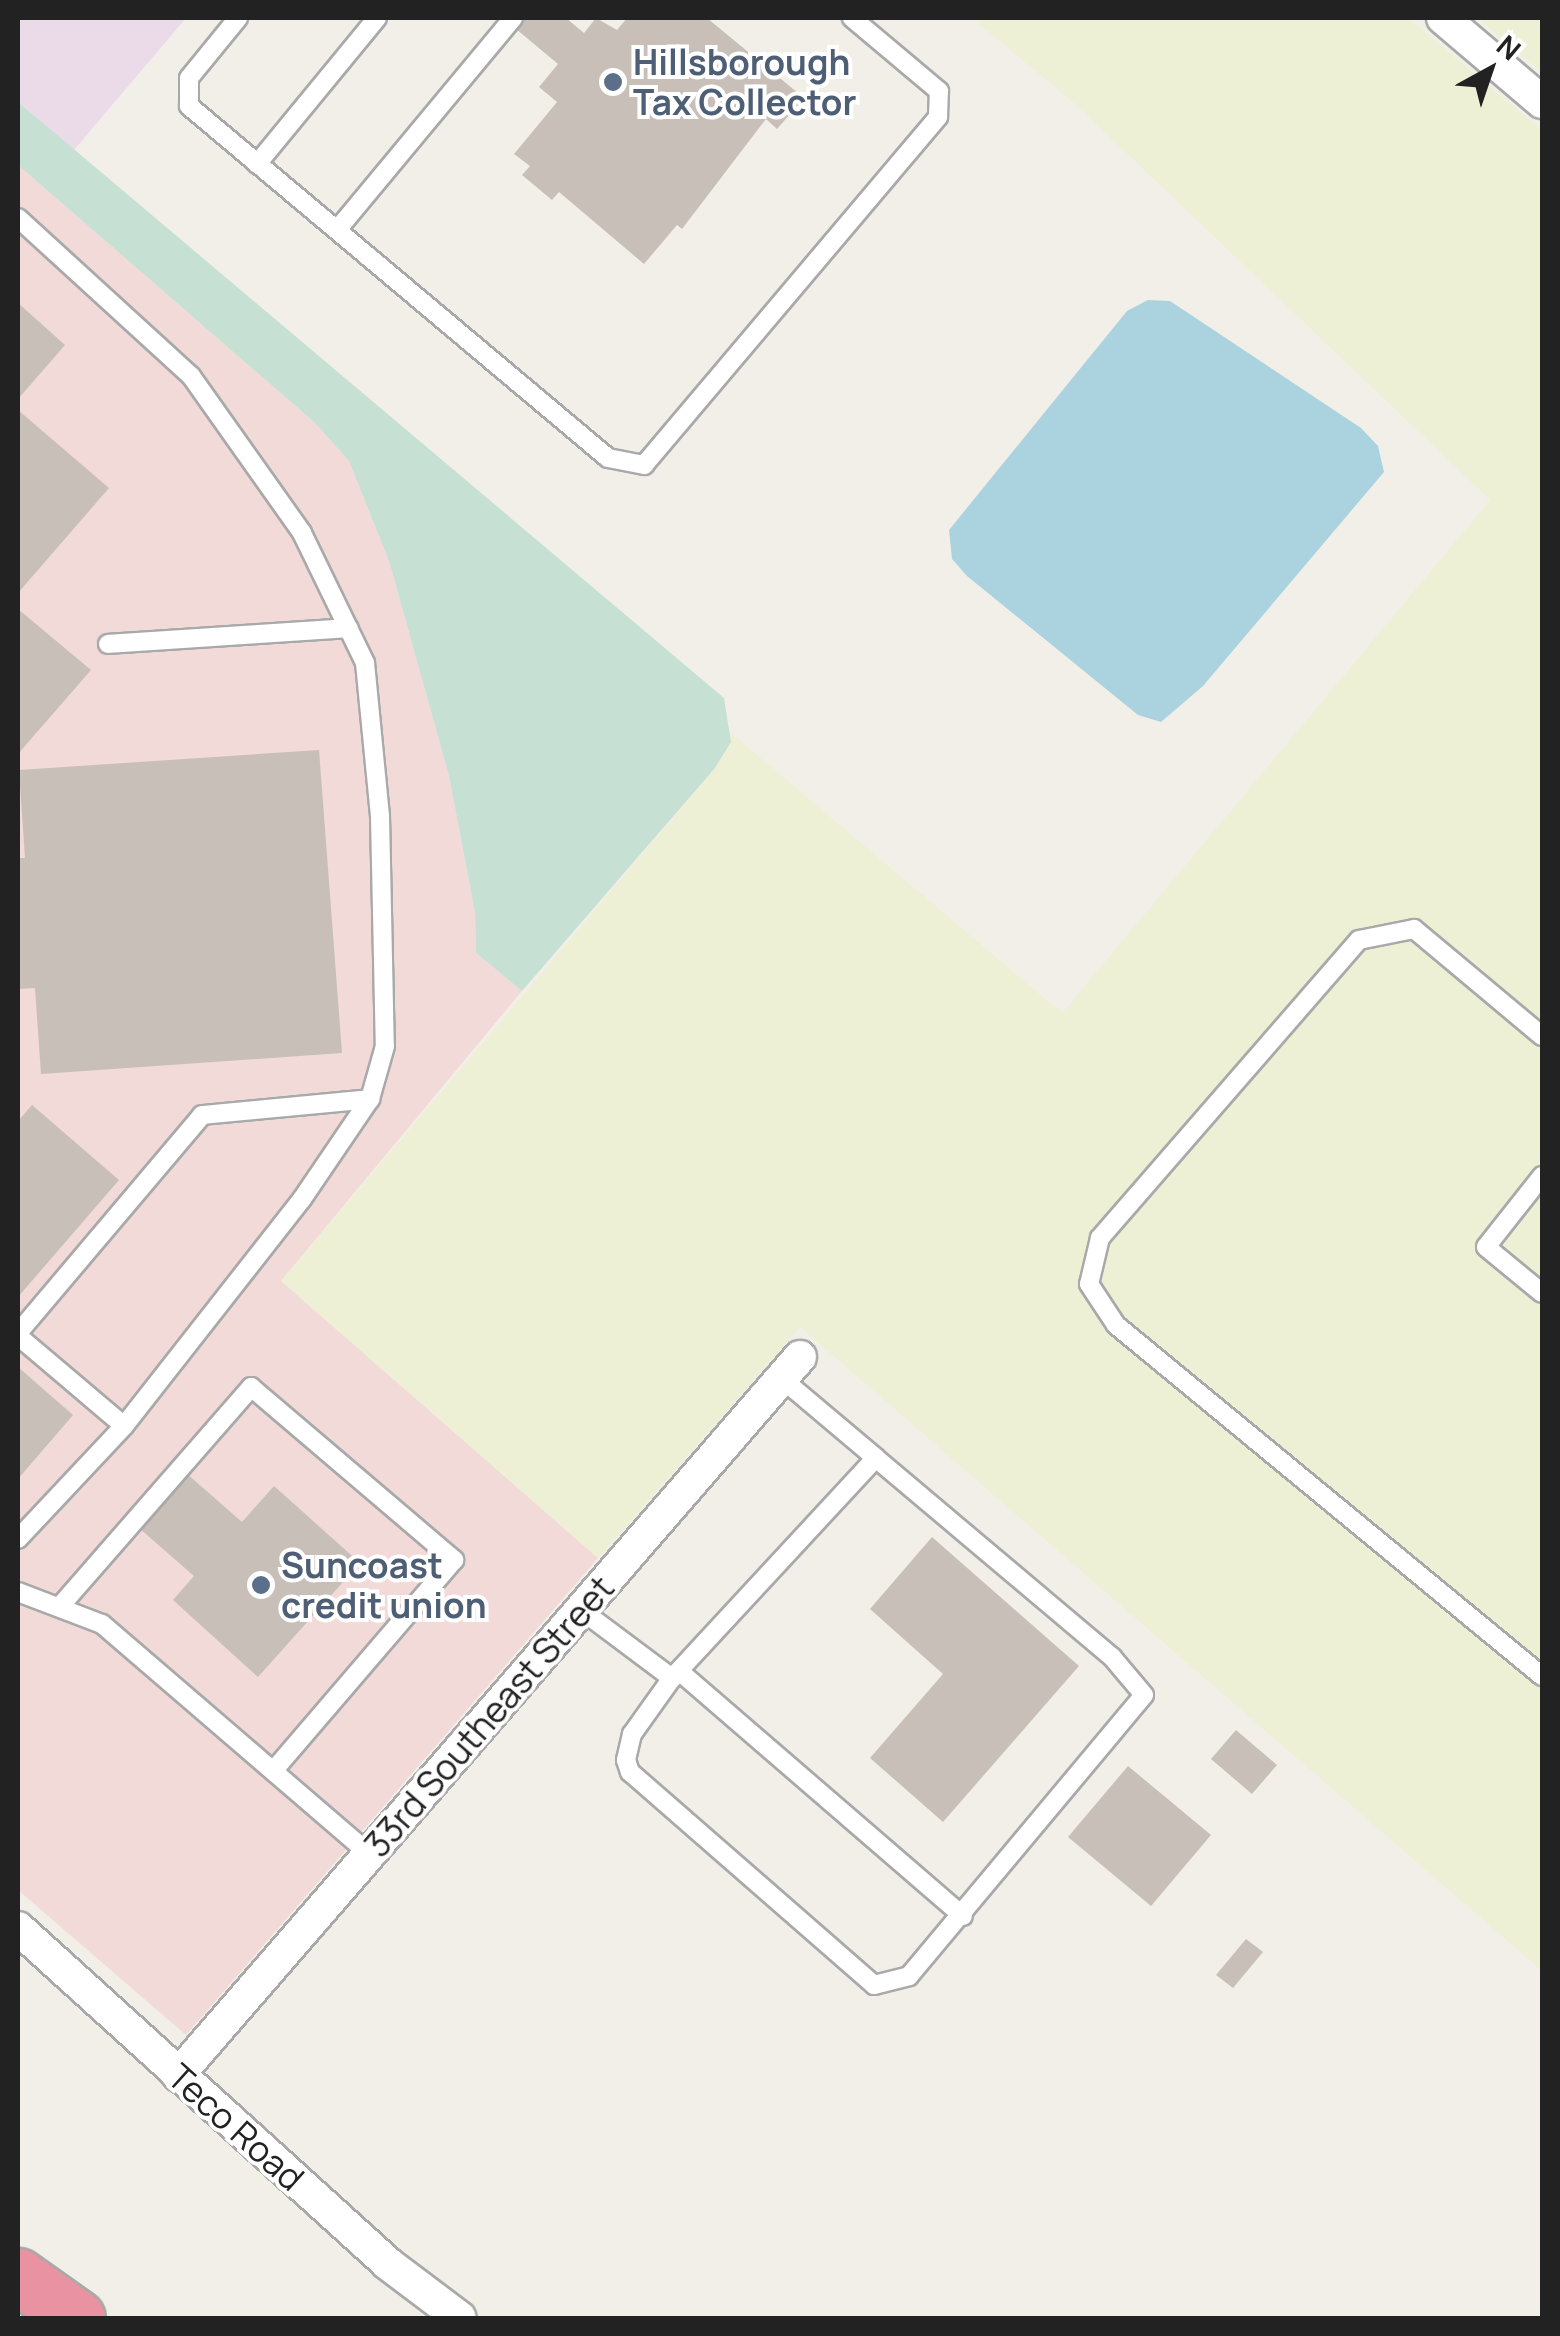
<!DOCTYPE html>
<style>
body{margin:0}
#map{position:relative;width:1560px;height:2336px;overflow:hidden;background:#f2efe9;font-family:Manrope,sans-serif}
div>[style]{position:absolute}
.commercial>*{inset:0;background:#f2dad9}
.industrial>*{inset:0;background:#ebdbe8}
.farmland>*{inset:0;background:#eef0d5}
.wetland>*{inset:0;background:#c6e0d4}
.water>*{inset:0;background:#aad3df}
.building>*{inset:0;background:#c7bfb8}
.roads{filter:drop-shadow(2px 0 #a9a9a9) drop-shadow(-2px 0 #a9a9a9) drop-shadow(0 2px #a9a9a9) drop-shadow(0 -2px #a9a9a9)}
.lane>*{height:18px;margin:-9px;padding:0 9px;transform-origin:9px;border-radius:9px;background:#fff}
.street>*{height:32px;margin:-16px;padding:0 16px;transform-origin:16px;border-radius:16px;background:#fff}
.highway>*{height:55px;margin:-27.5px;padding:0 27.5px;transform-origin:27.5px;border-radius:27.5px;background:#e892a2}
.dots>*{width:28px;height:28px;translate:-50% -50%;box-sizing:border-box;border:5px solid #fff;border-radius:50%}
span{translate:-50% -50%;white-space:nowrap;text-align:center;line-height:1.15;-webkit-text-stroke:8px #fff;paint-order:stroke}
.service-label{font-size:35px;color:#4e5e75;font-weight:700}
.left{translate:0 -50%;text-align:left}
.street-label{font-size:35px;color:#222}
.frame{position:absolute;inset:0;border:20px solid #222;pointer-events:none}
.north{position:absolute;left:1440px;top:20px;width:100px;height:100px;-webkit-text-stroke:8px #fff;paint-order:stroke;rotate:40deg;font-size:28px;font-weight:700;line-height:40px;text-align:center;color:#222}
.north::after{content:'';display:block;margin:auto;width:35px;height:45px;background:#222;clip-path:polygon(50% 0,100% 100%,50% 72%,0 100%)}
</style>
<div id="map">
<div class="commercial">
<i style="clip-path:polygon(18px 165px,314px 422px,349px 461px,389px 561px,449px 776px,475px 913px,476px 953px,522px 991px,281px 1281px,598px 1558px,186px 2035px,18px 1890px)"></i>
</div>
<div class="industrial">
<i style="clip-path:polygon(18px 18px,186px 18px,74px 150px,18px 102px)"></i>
</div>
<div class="farmland">
<i style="clip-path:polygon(972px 18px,1408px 18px,1542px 130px,1542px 1971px,800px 1327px,598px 1558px,281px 1281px,715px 768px,731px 742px,729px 731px,1062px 1013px,1490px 500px,1075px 104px)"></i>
<i style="clip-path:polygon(1477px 18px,1542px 18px,1542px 73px)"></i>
</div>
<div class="wetland">
<i style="clip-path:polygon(18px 102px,724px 698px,731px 742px,715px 768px,522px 991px,476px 953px,475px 913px,449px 776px,389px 561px,349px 461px,314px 422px,18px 165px)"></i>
</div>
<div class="water">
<i style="clip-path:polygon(1148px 300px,1170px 301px,1361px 428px,1378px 446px,1384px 472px,1203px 686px,1161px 722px,1138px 715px,967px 576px,952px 559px,949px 530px,1127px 311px)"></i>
</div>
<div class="building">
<i style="clip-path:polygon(503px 18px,566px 18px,584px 33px,596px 18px,617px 30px,627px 18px,707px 18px,804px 98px,777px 129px,766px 119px,682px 229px,677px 225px,644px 264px,559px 192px,552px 200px,522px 175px,530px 166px,514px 154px,557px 102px,539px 87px,558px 64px)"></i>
<i style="clip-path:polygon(18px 303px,65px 345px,18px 399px)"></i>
<i style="clip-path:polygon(18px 410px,109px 488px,18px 593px)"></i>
<i style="clip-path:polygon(18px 609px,91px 670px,18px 754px)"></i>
<i style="clip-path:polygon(319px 750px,342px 1053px,41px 1074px,35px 988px,18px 989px,18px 858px,25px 858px,19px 770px)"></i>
<i style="clip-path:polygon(32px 1105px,119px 1180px,18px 1297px,18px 1121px)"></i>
<i style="clip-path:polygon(18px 1367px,73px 1415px,18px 1479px)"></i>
<i style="clip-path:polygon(178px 1466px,242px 1522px,274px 1486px,360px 1563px,258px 1677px,173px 1600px,194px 1576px,131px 1521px)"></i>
<i style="clip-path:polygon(932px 1537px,1079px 1666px,943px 1822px,870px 1758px,943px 1674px,870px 1609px)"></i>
<i style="clip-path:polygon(1236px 1730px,1277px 1765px,1252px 1794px,1211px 1759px)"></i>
<i style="clip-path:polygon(1128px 1766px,1211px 1835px,1151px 1906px,1068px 1837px)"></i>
<i style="clip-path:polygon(1246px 1939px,1263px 1952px,1233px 1988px,1216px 1975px)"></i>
</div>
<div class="roads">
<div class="lane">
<i style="left:238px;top:18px;width:77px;rotate:129.2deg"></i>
<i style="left:189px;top:78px;width:28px;rotate:90deg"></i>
<i style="left:189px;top:106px;width:547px;rotate:40.03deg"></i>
<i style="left:608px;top:458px;width:37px;rotate:11deg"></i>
<i style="left:644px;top:465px;width:456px;rotate:-49.8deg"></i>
<i style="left:938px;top:117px;width:26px;rotate:-88deg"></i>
<i style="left:939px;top:91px;width:114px;rotate:-140deg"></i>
<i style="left:257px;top:164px;width:189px;rotate:-50.6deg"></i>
<i style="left:18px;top:218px;width:234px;rotate:42.4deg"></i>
<i style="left:191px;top:376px;width:192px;rotate:54.7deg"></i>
<i style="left:302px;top:533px;width:144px;rotate:64.1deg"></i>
<i style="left:365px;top:663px;width:154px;rotate:84.4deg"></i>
<i style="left:380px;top:816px;width:230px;rotate:88.8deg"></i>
<i style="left:385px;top:1046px;width:55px;rotate:105.8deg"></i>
<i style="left:370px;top:1099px;width:121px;rotate:124.2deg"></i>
<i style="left:302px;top:1199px;width:288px;rotate:128.1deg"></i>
<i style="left:124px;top:1426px;width:155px;rotate:133.2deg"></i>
<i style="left:337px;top:230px;width:276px;rotate:-50.3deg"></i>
<i style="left:108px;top:644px;width:241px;rotate:-3.8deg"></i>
<i style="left:1542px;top:1036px;width:167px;rotate:-140.1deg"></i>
<i style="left:1414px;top:929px;width:56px;rotate:168.7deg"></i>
<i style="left:1359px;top:940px;width:395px;rotate:131deg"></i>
<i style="left:1100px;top:1238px;width:47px;rotate:103.4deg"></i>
<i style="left:1089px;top:1284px;width:49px;rotate:56.6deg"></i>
<i style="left:1116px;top:1325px;width:552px;rotate:39.49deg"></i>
<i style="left:1542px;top:1176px;width:90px;rotate:128.3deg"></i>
<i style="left:1486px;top:1247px;width:72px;rotate:39.4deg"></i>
<i style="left:18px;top:1333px;width:285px;rotate:-49.8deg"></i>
<i style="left:202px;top:1115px;width:169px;rotate:-5.4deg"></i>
<i style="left:18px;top:1336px;width:139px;rotate:40.3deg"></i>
<i style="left:18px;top:1592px;width:90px;rotate:20.9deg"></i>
<i style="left:102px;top:1624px;width:352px;rotate:40.7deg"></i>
<i style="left:62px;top:1604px;width:288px;rotate:-48.9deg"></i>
<i style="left:251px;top:1387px;width:267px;rotate:40.4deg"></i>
<i style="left:454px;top:1560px;width:278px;rotate:130.6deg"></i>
<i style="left:581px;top:1610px;width:114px;rotate:36.8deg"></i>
<i style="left:672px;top:1678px;width:300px;rotate:-47.2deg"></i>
<i style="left:876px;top:1458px;width:124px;rotate:-139.9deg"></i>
<i style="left:679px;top:1671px;width:375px;rotate:40.8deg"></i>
<i style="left:672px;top:1678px;width:69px;rotate:125.5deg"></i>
<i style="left:632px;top:1734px;width:27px;rotate:103deg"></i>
<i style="left:626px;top:1760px;width:13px;rotate:72deg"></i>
<i style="left:630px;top:1772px;width:324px;rotate:41.1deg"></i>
<i style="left:874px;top:1985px;width:36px;rotate:-14deg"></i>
<i style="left:909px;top:1976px;width:366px;rotate:-50.1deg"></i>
<i style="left:1144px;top:1695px;width:50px;rotate:-130.1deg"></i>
<i style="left:1112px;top:1657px;width:309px;rotate:-139.9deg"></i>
</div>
<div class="street">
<i style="left:1443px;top:18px;width:130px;rotate:40.3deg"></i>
<i style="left:18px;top:1928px;width:498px;rotate:42.2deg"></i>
<i style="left:387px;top:2263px;width:91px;rotate:37deg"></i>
<i style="left:178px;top:2075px;width:950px;rotate:-49.1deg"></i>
</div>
<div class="highway">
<i style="left:18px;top:2276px;width:72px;rotate:35.4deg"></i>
</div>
</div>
<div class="dots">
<i style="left:613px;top:82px;background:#5c6f8a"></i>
<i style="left:261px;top:1585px;background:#5c6f8a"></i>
</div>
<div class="service-label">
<span class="left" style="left:633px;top:82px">Hillsborough<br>Tax Collector</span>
<span class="left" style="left:281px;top:1585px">Suncoast<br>credit union</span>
</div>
<div class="street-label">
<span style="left:489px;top:1716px;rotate:-49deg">33rd Southeast Street</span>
<span style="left:236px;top:2127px;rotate:42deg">Teco Road</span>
</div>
<div class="frame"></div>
<div class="north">N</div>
</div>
